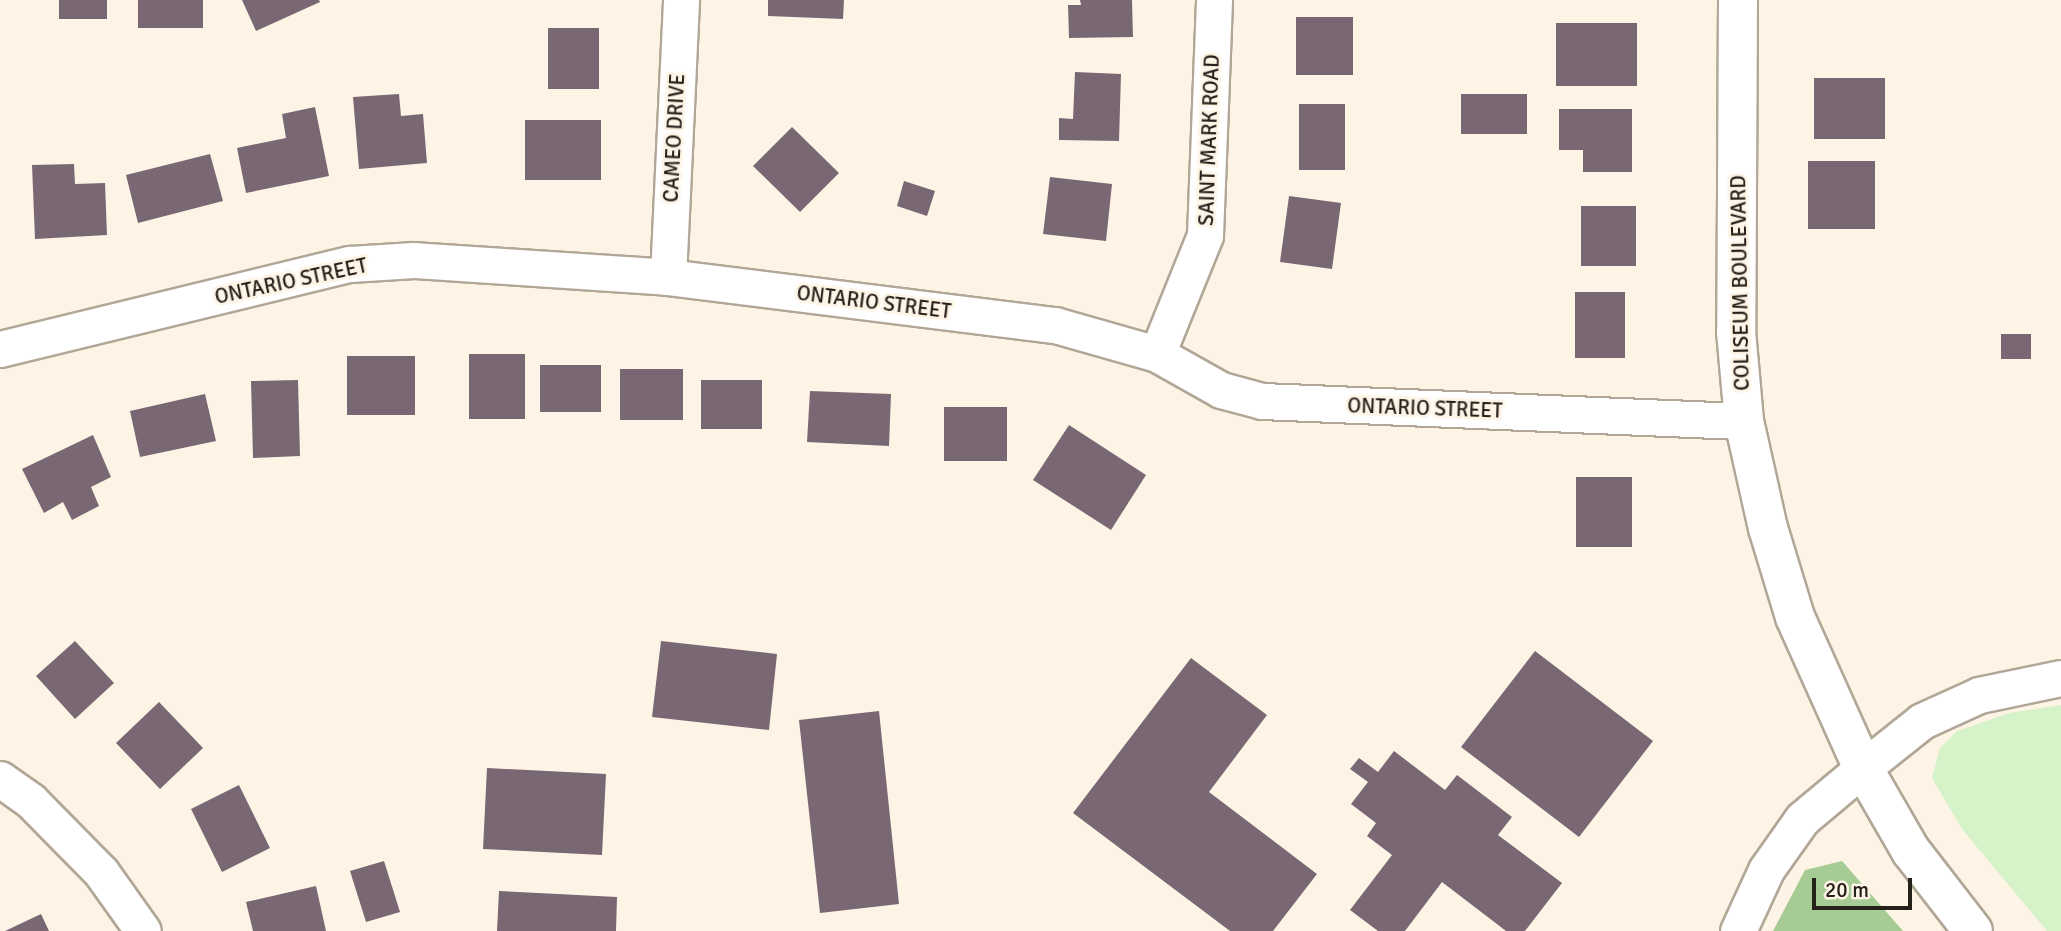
<!DOCTYPE html>
<style>
body{margin:0}
#map{position:relative;width:2061px;height:931px;overflow:hidden;background:#fef4e6;font-family:Signika,sans-serif}
div>[style]{position:absolute}
.green>*{inset:0;background:#d6f2c8}
.forest>*{inset:0;background:#a7cb94}
.building>*{inset:0;background:#796873}
.roads{filter:drop-shadow(2px 0 #b2a797) drop-shadow(-2px 0 #b2a797) drop-shadow(0 2px #b2a797) drop-shadow(0 -2px #b2a797)}
.street>*{height:35px;margin:-17.5px;padding:0 17.5px;transform-origin:17.5px;border-radius:17.5px;background:#fff}
.secondary>*{height:38px;margin:-19px;padding:0 19px;transform-origin:19px;border-radius:19px;background:#fff}
span{translate:-50% -50%;white-space:nowrap;text-align:center;line-height:1.15;-webkit-text-stroke:6px #fef4e6;paint-order:stroke}
.street-label{font-size:21px;color:#25201a}
.scale{position:absolute;left:1812px;top:878px;width:100px;height:32px;box-sizing:border-box;border:4px solid #25201a;border-top:0;padding-left:9px;font-size:21px;line-height:24px;white-space:nowrap;color:#25201a;-webkit-text-stroke:5px #fef4e6;paint-order:stroke}
</style>
<div id="map">
<div class="green">
<i style="clip-path:polygon(2061px 705px,2061px 931px,2047px 931px,1962px 829px,1932px 778px,1940px 748px,1957px 731px,2009px 713px)"></i>
</div>
<div class="forest">
<i style="clip-path:polygon(1842px 861px,1903px 931px,1773px 931px,1805px 870px)"></i>
</div>
<div class="building">
<i style="clip-path:polygon(59px 0,107px 0,107px 19px,59px 19px)"></i>
<i style="clip-path:polygon(138px 0,203px 0,203px 28px,138px 28px)"></i>
<i style="clip-path:polygon(242px 0,319px 0,320px 2px,256px 31px)"></i>
<i style="clip-path:polygon(768px 0,844px 0,843px 19px,768px 16px)"></i>
<i style="clip-path:polygon(1080px 0,1132px 0,1133px 37px,1069px 38px,1068px 5px,1081px 5px)"></i>
<i style="clip-path:polygon(1296px 17px,1353px 17px,1353px 75px,1296px 75px)"></i>
<i style="clip-path:polygon(1556px 23px,1637px 23px,1637px 86px,1556px 86px)"></i>
<i style="clip-path:polygon(548px 28px,599px 28px,599px 89px,548px 89px)"></i>
<i style="clip-path:polygon(1075px 72px,1121px 74px,1119px 141px,1059px 140px,1059px 118px,1073px 119px)"></i>
<i style="clip-path:polygon(1814px 78px,1885px 78px,1885px 139px,1814px 139px)"></i>
<i style="clip-path:polygon(399px 94px,401px 116px,423px 114px,427px 163px,359px 169px,353px 97px)"></i>
<i style="clip-path:polygon(1461px 94px,1527px 94px,1527px 134px,1461px 134px)"></i>
<i style="clip-path:polygon(1299px 104px,1345px 104px,1345px 170px,1299px 170px)"></i>
<i style="clip-path:polygon(315px 107px,329px 176px,246px 193px,237px 148px,286px 138px,282px 114px)"></i>
<i style="clip-path:polygon(1559px 109px,1632px 109px,1632px 172px,1583px 172px,1583px 150px,1559px 150px)"></i>
<i style="clip-path:polygon(525px 120px,601px 120px,601px 180px,525px 180px)"></i>
<i style="clip-path:polygon(792px 127px,839px 173px,800px 212px,753px 166px)"></i>
<i style="clip-path:polygon(210px 154px,223px 201px,138px 223px,126px 175px)"></i>
<i style="clip-path:polygon(1808px 161px,1875px 161px,1875px 229px,1808px 229px)"></i>
<i style="clip-path:polygon(74px 164px,75px 184px,105px 183px,107px 235px,35px 239px,32px 165px)"></i>
<i style="clip-path:polygon(1050px 177px,1112px 184px,1106px 241px,1043px 234px)"></i>
<i style="clip-path:polygon(904px 181px,935px 191px,927px 216px,897px 206px)"></i>
<i style="clip-path:polygon(1289px 196px,1341px 203px,1332px 269px,1280px 262px)"></i>
<i style="clip-path:polygon(1581px 206px,1636px 206px,1636px 266px,1581px 266px)"></i>
<i style="clip-path:polygon(1575px 292px,1625px 292px,1625px 358px,1575px 358px)"></i>
<i style="clip-path:polygon(2001px 334px,2031px 334px,2031px 359px,2001px 359px)"></i>
<i style="clip-path:polygon(469px 354px,525px 354px,525px 419px,469px 419px)"></i>
<i style="clip-path:polygon(347px 356px,415px 356px,415px 415px,347px 415px)"></i>
<i style="clip-path:polygon(540px 365px,601px 365px,601px 412px,540px 412px)"></i>
<i style="clip-path:polygon(620px 369px,683px 369px,683px 420px,620px 420px)"></i>
<i style="clip-path:polygon(298px 380px,300px 456px,253px 458px,251px 381px)"></i>
<i style="clip-path:polygon(701px 380px,762px 380px,762px 429px,701px 429px)"></i>
<i style="clip-path:polygon(810px 391px,891px 394px,889px 446px,807px 442px)"></i>
<i style="clip-path:polygon(205px 394px,216px 441px,140px 457px,130px 411px)"></i>
<i style="clip-path:polygon(944px 407px,1007px 407px,1007px 461px,944px 461px)"></i>
<i style="clip-path:polygon(1069px 425px,1146px 475px,1111px 530px,1033px 480px)"></i>
<i style="clip-path:polygon(93px 435px,111px 477px,91px 487px,99px 506px,72px 520px,63px 502px,44px 513px,22px 469px)"></i>
<i style="clip-path:polygon(1576px 477px,1632px 477px,1632px 547px,1576px 547px)"></i>
<i style="clip-path:polygon(75px 641px,114px 683px,75px 719px,36px 676px)"></i>
<i style="clip-path:polygon(661px 641px,777px 654px,769px 730px,652px 717px)"></i>
<i style="clip-path:polygon(1535px 651px,1653px 741px,1579px 837px,1461px 747px)"></i>
<i style="clip-path:polygon(1191px 658px,1267px 715px,1209px 792px,1317px 874px,1273px 931px,1230px 931px,1073px 813px)"></i>
<i style="clip-path:polygon(159px 702px,203px 748px,160px 789px,116px 743px)"></i>
<i style="clip-path:polygon(879px 711px,899px 904px,820px 913px,799px 720px)"></i>
<i style="clip-path:polygon(1394px 751px,1445px 790px,1457px 775px,1512px 817px,1498px 835px,1562px 883px,1525px 931px,1506px 931px,1442px 882px,1405px 931px,1378px 931px,1350px 910px,1392px 855px,1367px 836px,1376px 823px,1351px 804px,1368px 782px,1350px 769px,1359px 758px,1378px 772px)"></i>
<i style="clip-path:polygon(487px 768px,606px 774px,602px 855px,483px 849px)"></i>
<i style="clip-path:polygon(239px 785px,270px 848px,222px 872px,191px 809px)"></i>
<i style="clip-path:polygon(384px 861px,400px 912px,366px 922px,350px 871px)"></i>
<i style="clip-path:polygon(316px 886px,326px 931px,253px 931px,246px 902px)"></i>
<i style="clip-path:polygon(499px 891px,617px 897px,616px 931px,497px 931px)"></i>
<i style="clip-path:polygon(41px 914px,49px 931px,5px 931px)"></i>
</div>
<div class="roads">
<div class="street">
<i style="left:668px;top:277px;width:277px;rotate:-87.3deg"></i>
<i style="left:0;top:349px;width:360px;rotate:-13.7deg"></i>
<i style="left:350px;top:264px;width:64px;rotate:-3.6deg"></i>
<i style="left:414px;top:260px;width:255px;rotate:3.8deg"></i>
<i style="left:668px;top:277px;width:390px;rotate:7.1deg"></i>
<i style="left:1055px;top:325px;width:106px;rotate:15.9deg"></i>
<i style="left:1157px;top:354px;width:73px;rotate:29.4deg"></i>
<i style="left:1221px;top:390px;width:42px;rotate:15deg"></i>
<i style="left:1262px;top:401px;width:482px;rotate:2.4deg"></i>
<i style="left:1157px;top:354px;width:128px;rotate:-68deg"></i>
<i style="left:1205px;top:235px;width:235px;rotate:-87.8deg"></i>
<i style="left:0;top:779px;width:38px;rotate:35deg"></i>
<i style="left:31px;top:801px;width:100px;rotate:45.4deg"></i>
<i style="left:101px;top:872px;width:72px;rotate:54.6deg"></i>
<i style="left:1738px;top:931px;width:67px;rotate:-65.3deg"></i>
<i style="left:1766px;top:870px;width:62px;rotate:-54.8deg"></i>
<i style="left:1802px;top:819px;width:80px;rotate:-39.9deg"></i>
<i style="left:1863px;top:768px;width:75px;rotate:-38.5deg"></i>
<i style="left:1922px;top:721px;width:63px;rotate:-24.5deg"></i>
<i style="left:1979px;top:695px;width:84px;rotate:-11.7deg"></i>
</div>
<div class="secondary">
<i style="left:1738px;top:0;width:331px;rotate:90.3deg"></i>
<i style="left:1736px;top:331px;width:90px;rotate:84.9deg"></i>
<i style="left:1744px;top:421px;width:110px;rotate:77.4deg"></i>
<i style="left:1768px;top:528px;width:93px;rotate:73.1deg"></i>
<i style="left:1795px;top:617px;width:166px;rotate:65.8deg"></i>
<i style="left:1863px;top:768px;width:96px;rotate:60deg"></i>
<i style="left:1911px;top:851px;width:101px;rotate:52.2deg"></i>
</div>
</div>
<div class="street-label">
<span style="left:674px;top:138px;rotate:-87deg">CAMEO DRIVE</span>
<span style="left:1209px;top:140px;rotate:-88deg">SAINT MARK ROAD</span>
<span style="left:291px;top:281px;rotate:-12deg">ONTARIO STREET</span>
<span style="left:1740px;top:283px;rotate:-91deg">COLISEUM BOULEVARD</span>
<span style="left:874px;top:302px;rotate:7deg">ONTARIO STREET</span>
<span style="left:1425px;top:408px;rotate:2deg">ONTARIO STREET</span>
</div>
<div class="scale">20 m</div>
</div>
